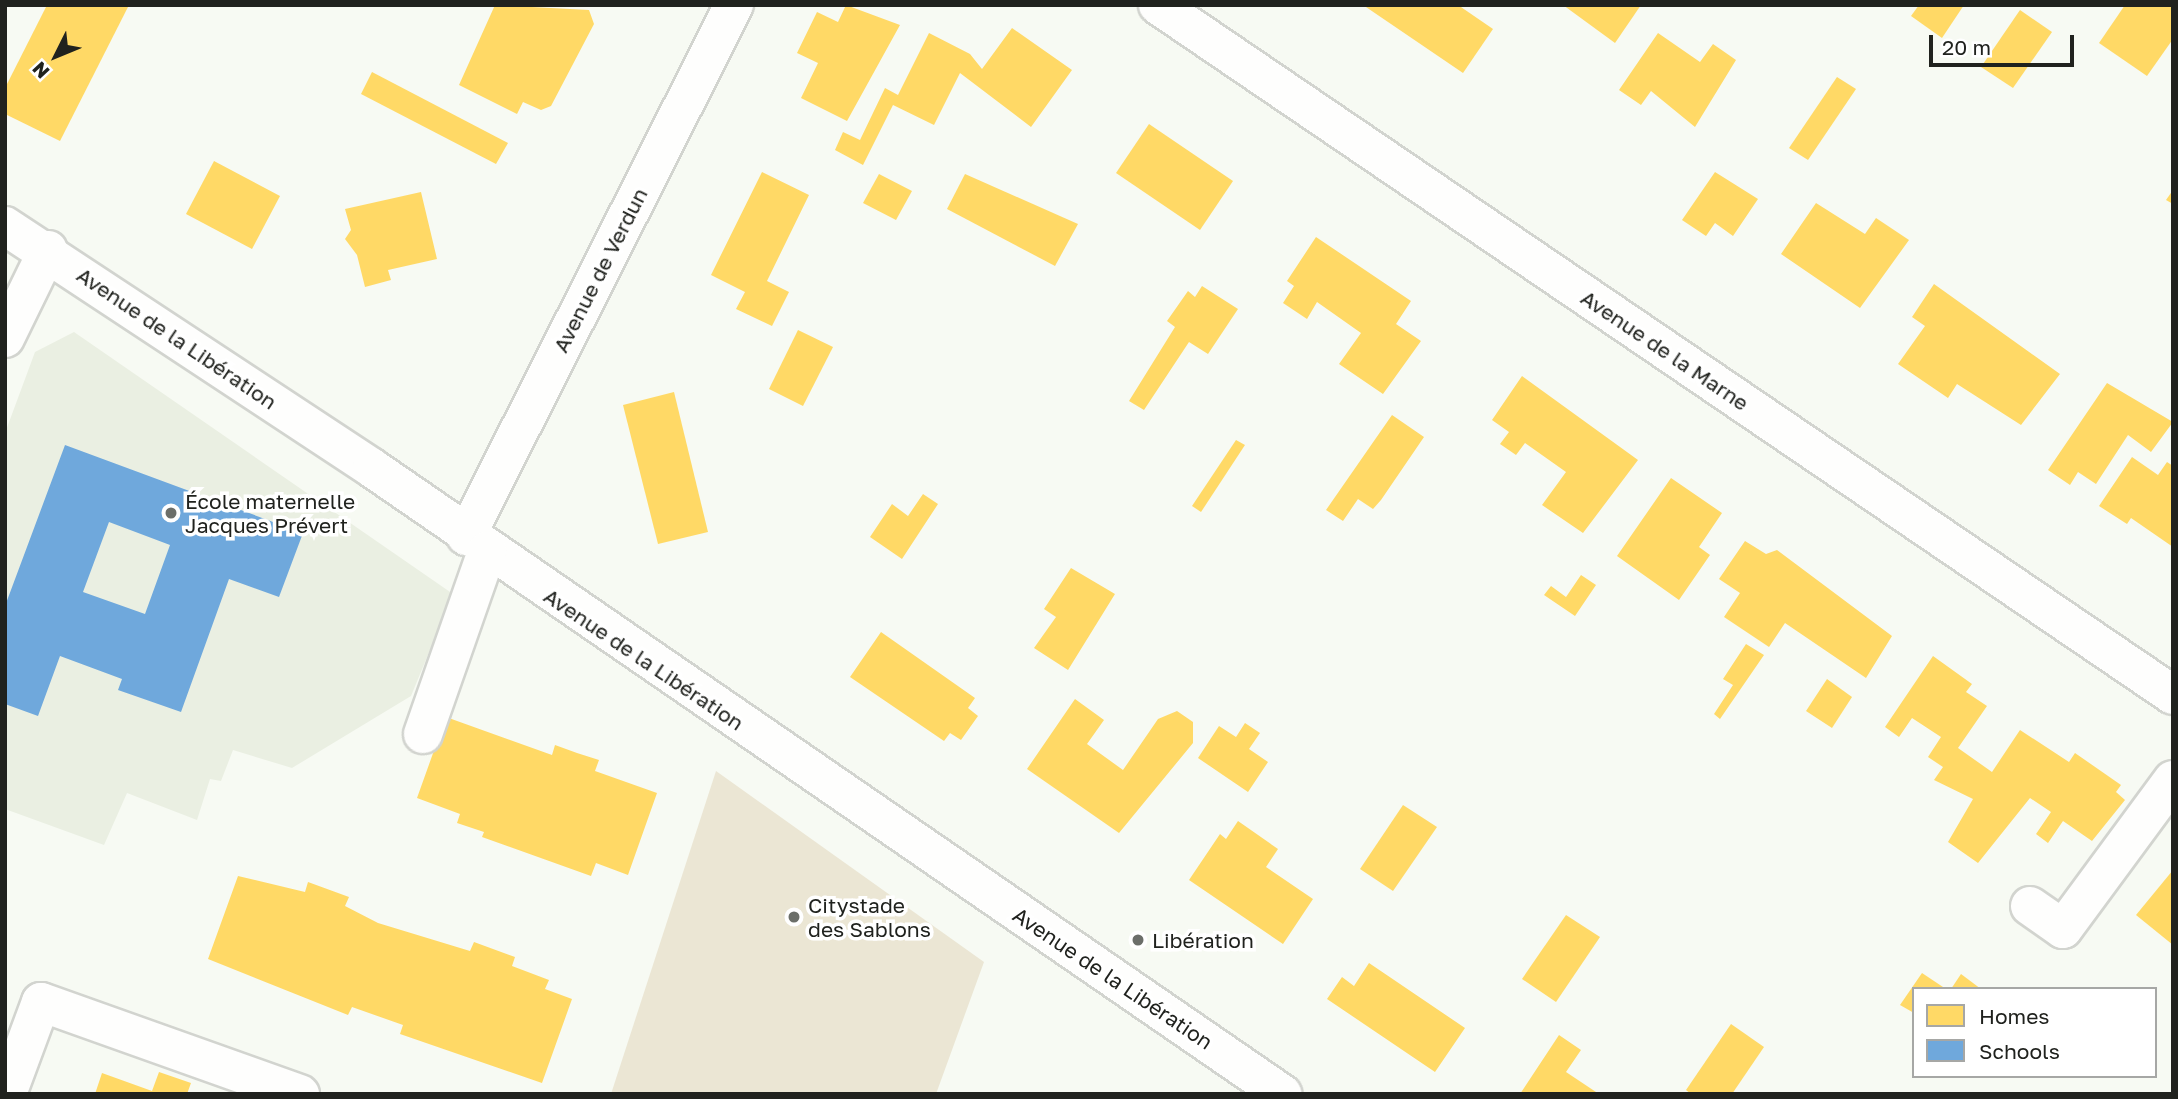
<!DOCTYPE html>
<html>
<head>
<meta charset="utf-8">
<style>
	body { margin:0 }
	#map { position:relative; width:2178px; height:1099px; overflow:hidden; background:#f7faf3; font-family:"Golos Text",sans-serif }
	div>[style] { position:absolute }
	.built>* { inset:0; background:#eaefe2 }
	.green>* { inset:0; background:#ebe6d4 }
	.homes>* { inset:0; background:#ffd966 }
	.schools>* { inset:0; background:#6fa8dc }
	.roads { filter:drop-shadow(2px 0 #d2d4cf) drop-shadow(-2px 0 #d2d4cf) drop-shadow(0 2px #d2d4cf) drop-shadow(0 -2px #d2d4cf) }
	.minor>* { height:38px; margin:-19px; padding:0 19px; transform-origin:19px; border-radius:19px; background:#fefefd }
	.dots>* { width:19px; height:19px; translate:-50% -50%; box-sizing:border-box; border:4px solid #fff; border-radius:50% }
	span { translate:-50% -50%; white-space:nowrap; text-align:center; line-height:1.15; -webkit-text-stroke:7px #fff; paint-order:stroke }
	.street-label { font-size:21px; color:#20221e }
	.poi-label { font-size:21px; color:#20221e }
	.left { translate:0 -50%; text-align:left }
	.frame { position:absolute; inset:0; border:7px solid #20221e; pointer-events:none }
	.legend { position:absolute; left:1912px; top:987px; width:245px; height:91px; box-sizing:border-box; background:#fff; border:2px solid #a6a7a5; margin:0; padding:9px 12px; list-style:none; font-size:21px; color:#20221e }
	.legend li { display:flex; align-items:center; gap:14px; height:35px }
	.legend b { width:35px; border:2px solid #a6a7a5 }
	.north { position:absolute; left:21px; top:21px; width:70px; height:70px; -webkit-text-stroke:5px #fff; paint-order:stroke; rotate:227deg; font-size:19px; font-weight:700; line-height:28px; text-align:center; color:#20221e }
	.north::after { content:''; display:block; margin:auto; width:24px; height:32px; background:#20221e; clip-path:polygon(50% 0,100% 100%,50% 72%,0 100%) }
	.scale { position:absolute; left:1929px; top:35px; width:145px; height:32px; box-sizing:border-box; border:4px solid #20221e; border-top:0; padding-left:9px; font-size:21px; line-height:24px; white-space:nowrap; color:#20221e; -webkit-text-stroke:5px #fff; paint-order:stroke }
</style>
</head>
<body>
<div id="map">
	<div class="built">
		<div style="clip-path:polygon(74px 332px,453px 594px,411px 696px,292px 768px,233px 750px,221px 781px,210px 779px,197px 820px,127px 793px,104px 845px,5px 809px,5px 433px,35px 352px)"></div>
	</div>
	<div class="green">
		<div style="clip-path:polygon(716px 771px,984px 962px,936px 1094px,611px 1094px)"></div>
	</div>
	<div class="homes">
		<div style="clip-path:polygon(47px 5px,129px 5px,60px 141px,5px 114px,5px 88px)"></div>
		<div style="clip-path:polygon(495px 5px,589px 10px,594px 24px,551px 106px,541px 110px,523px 102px,517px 114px,459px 85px)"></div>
		<div style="clip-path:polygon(846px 5px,900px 25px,847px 121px,801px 98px,818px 63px,797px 53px,817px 12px,838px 22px)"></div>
		<div style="clip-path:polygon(1363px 5px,1458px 5px,1493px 29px,1463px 73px)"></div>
		<div style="clip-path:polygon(1563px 5px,1641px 5px,1615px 43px)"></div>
		<div style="clip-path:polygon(1919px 5px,1964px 5px,1942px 38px,1911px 16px)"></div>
		<div style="clip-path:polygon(2125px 5px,2173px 5px,2173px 39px,2147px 76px,2099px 43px)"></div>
		<div style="clip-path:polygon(2020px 10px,2052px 32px,2013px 88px,1981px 67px)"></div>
		<div style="clip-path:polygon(1012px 28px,1072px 70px,1031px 127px,960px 73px,934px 125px,893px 105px,863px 165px,835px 150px,843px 132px,860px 140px,885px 88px,898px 95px,929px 33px,970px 54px,982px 69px)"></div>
		<div style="clip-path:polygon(1658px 33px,1700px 62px,1713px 44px,1736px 60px,1695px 127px,1651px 91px,1641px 105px,1619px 90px)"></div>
		<div style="clip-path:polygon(372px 72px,508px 143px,496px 164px,361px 94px)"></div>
		<div style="clip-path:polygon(1837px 77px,1856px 89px,1808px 160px,1789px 148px)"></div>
		<div style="clip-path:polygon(1149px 124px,1233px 181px,1200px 230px,1116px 173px)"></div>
		<div style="clip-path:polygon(214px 161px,280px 196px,252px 249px,186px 214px)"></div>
		<div style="clip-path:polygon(762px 172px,809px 195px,767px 281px,789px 292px,772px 326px,736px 309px,745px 292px,711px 275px)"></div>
		<div style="clip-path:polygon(1715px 172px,1758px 199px,1733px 236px,1715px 223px,1706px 236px,1682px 220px)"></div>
		<div style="clip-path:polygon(879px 174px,912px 191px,896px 220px,863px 203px)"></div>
		<div style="clip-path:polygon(965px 174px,1078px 224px,1055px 266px,947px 209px)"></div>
		<div style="clip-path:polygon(2173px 190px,2173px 204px,2166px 200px)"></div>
		<div style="clip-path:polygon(421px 192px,437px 259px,388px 270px,391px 280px,365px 287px,357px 255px,345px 239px,351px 230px,345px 209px)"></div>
		<div style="clip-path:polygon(1816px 203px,1865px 234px,1876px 218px,1909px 240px,1860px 308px,1781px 254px)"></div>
		<div style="clip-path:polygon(1316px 237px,1411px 301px,1396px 324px,1421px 341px,1383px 394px,1339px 364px,1361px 333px,1317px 302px,1307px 319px,1283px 303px,1294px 286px,1287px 281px)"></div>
		<div style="clip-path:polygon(1934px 284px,2060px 374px,2021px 425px,1957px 384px,1948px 398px,1898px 364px,1925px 326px,1912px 317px)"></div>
		<div style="clip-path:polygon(1202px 286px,1238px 309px,1208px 354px,1189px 342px,1144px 410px,1129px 401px,1175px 327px,1167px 321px,1188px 291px,1195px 297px)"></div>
		<div style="clip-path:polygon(798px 330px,833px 347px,803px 406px,769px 389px)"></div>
		<div style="clip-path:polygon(1522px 376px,1638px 460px,1583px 533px,1542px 505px,1566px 472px,1525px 443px,1516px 455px,1500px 444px,1509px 432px,1492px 420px)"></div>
		<div style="clip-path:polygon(2107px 383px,2173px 422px,2151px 452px,2128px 435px,2096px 484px,2078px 472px,2070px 485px,2048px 470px)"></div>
		<div style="clip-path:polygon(674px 392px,708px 532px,658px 544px,623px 405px)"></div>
		<div style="clip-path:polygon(1392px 415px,1424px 437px,1381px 500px,1373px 509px,1358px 499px,1343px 521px,1326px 510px)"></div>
		<div style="clip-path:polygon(1236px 440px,1245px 445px,1201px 512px,1192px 506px)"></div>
		<div style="clip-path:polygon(2132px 457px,2158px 475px,2167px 462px,2173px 466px,2173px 547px,2131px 518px,2127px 524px,2099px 506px)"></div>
		<div style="clip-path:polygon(1671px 478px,1722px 513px,1699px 547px,1710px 555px,1679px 600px,1617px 556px)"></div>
		<div style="clip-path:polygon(923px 494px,938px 504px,902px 559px,870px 537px,892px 504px,908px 516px)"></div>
		<div style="clip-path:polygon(1745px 541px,1766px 554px,1777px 550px,1892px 636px,1866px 678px,1785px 623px,1769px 647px,1724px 617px,1740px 593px,1719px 579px)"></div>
		<div style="clip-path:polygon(1071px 568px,1115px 594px,1068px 670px,1034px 648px,1056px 617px,1044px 609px)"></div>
		<div style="clip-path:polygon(1581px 575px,1596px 585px,1575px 616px,1544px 595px,1551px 586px,1566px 597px)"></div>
		<div style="clip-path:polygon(881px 632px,975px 698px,968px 708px,978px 716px,961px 740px,950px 733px,944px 741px,850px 677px)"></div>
		<div style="clip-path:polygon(1746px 644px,1764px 655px,1720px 719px,1714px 714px,1733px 685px,1723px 679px)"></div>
		<div style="clip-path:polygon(1933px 656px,1972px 684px,1966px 692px,1987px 706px,1958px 748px,1992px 772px,2020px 730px,2069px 762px,2075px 753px,2121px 785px,2116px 792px,2125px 800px,2092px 841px,2063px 821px,2048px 843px,2036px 834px,2051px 812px,2030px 798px,1978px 863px,1948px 842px,1973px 799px,1934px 780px,1943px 767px,1928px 757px,1941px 737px,1912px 718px,1899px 737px,1885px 727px)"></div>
		<div style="clip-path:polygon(1827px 679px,1852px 697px,1832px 728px,1806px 711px)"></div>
		<div style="clip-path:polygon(1075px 699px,1104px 720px,1087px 744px,1123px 770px,1158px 719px,1177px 711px,1193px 722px,1193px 743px,1119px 833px,1027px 769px)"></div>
		<div style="clip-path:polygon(446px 717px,552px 755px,555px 745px,577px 753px,599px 760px,595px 771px,657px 793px,628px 875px,596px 863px,591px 876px,482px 837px,484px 832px,457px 823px,460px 814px,417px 798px)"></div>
		<div style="clip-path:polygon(1245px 723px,1260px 733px,1249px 749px,1268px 762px,1248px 792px,1198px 758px,1219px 726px,1236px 737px)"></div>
		<div style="clip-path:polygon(1403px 805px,1437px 827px,1393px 891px,1360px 869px)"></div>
		<div style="clip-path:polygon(1238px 821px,1278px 849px,1266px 867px,1313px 899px,1283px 944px,1189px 880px,1220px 834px,1226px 839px)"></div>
		<div style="clip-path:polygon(2173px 870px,2173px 945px,2136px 915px)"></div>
		<div style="clip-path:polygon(238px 876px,305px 892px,308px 882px,349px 897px,345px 906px,378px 923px,470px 951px,474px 942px,515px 957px,512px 966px,549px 980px,545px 989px,572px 999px,542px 1083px,400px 1034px,403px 1025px,352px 1007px,348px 1015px,208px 959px)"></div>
		<div style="clip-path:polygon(1566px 915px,1600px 937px,1556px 1002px,1522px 979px)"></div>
		<div style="clip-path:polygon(1369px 963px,1465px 1028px,1435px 1072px,1327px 999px,1342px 977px,1354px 986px)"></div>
		<div style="clip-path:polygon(1922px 973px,1946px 989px,1914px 989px,1914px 1013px,1900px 1005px)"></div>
		<div style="clip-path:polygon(1961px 974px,1981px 989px,1951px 989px)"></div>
		<div style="clip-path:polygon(1731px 1024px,1764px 1047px,1732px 1094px,1691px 1094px,1686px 1090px)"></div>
		<div style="clip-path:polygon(1559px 1035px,1581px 1050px,1566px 1072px,1599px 1094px,1520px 1094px)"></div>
		<div style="clip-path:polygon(159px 1072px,191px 1083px,187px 1094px,95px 1094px,102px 1073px,152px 1091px)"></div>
	</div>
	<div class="schools">
		<div style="clip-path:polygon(evenodd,65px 445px,303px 533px,279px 597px,229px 579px,181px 712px,118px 690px,122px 679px,60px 656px,38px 716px,5px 704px,5px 606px,65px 445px,109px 522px,170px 545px,145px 614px,83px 592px,109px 522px)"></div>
	</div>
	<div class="roads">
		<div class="minor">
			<div style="left:1158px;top:5px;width:1227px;rotate:34.21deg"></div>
			<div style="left:5px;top:226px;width:440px;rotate:33.4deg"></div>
			<div style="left:372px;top:468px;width:1105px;rotate:34.52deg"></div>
			<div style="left:5px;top:338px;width:98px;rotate:-64deg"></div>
			<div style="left:466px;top:536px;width:595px;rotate:-63.22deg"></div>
			<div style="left:423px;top:734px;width:194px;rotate:-70.7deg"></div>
			<div style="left:2030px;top:906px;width:40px;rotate:34.9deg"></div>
			<div style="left:2063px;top:929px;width:185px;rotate:-53.6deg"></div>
			<div style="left:7px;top:1094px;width:98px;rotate:-69.7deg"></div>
			<div style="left:41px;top:1002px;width:275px;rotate:19.6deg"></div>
		</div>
	</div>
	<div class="dots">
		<div style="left:171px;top:513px;background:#6b6e69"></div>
		<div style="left:794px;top:917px;background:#6b6e69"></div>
		<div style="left:1138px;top:940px;background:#6b6e69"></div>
	</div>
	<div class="street-label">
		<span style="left:600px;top:270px;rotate:-63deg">Avenue de Verdun</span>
		<span style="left:177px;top:338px;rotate:34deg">Avenue de la Libération</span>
		<span style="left:1665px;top:350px;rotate:34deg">Avenue de la Marne</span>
		<span style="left:644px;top:659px;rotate:34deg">Avenue de la Libération</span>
		<span style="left:1113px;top:978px;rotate:34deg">Avenue de la Libération</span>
	</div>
	<div class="poi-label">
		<span class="left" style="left:185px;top:513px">École maternelle<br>Jacques Prévert</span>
		<span class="left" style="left:808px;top:917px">Citystade<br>des Sablons</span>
		<span class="left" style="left:1152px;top:940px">Libération</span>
	</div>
	<div class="frame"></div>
	<ul class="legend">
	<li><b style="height:19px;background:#ffd966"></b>Homes</li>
	<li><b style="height:19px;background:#6fa8dc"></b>Schools</li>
	</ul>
	<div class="north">N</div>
	<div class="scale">20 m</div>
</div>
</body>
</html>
